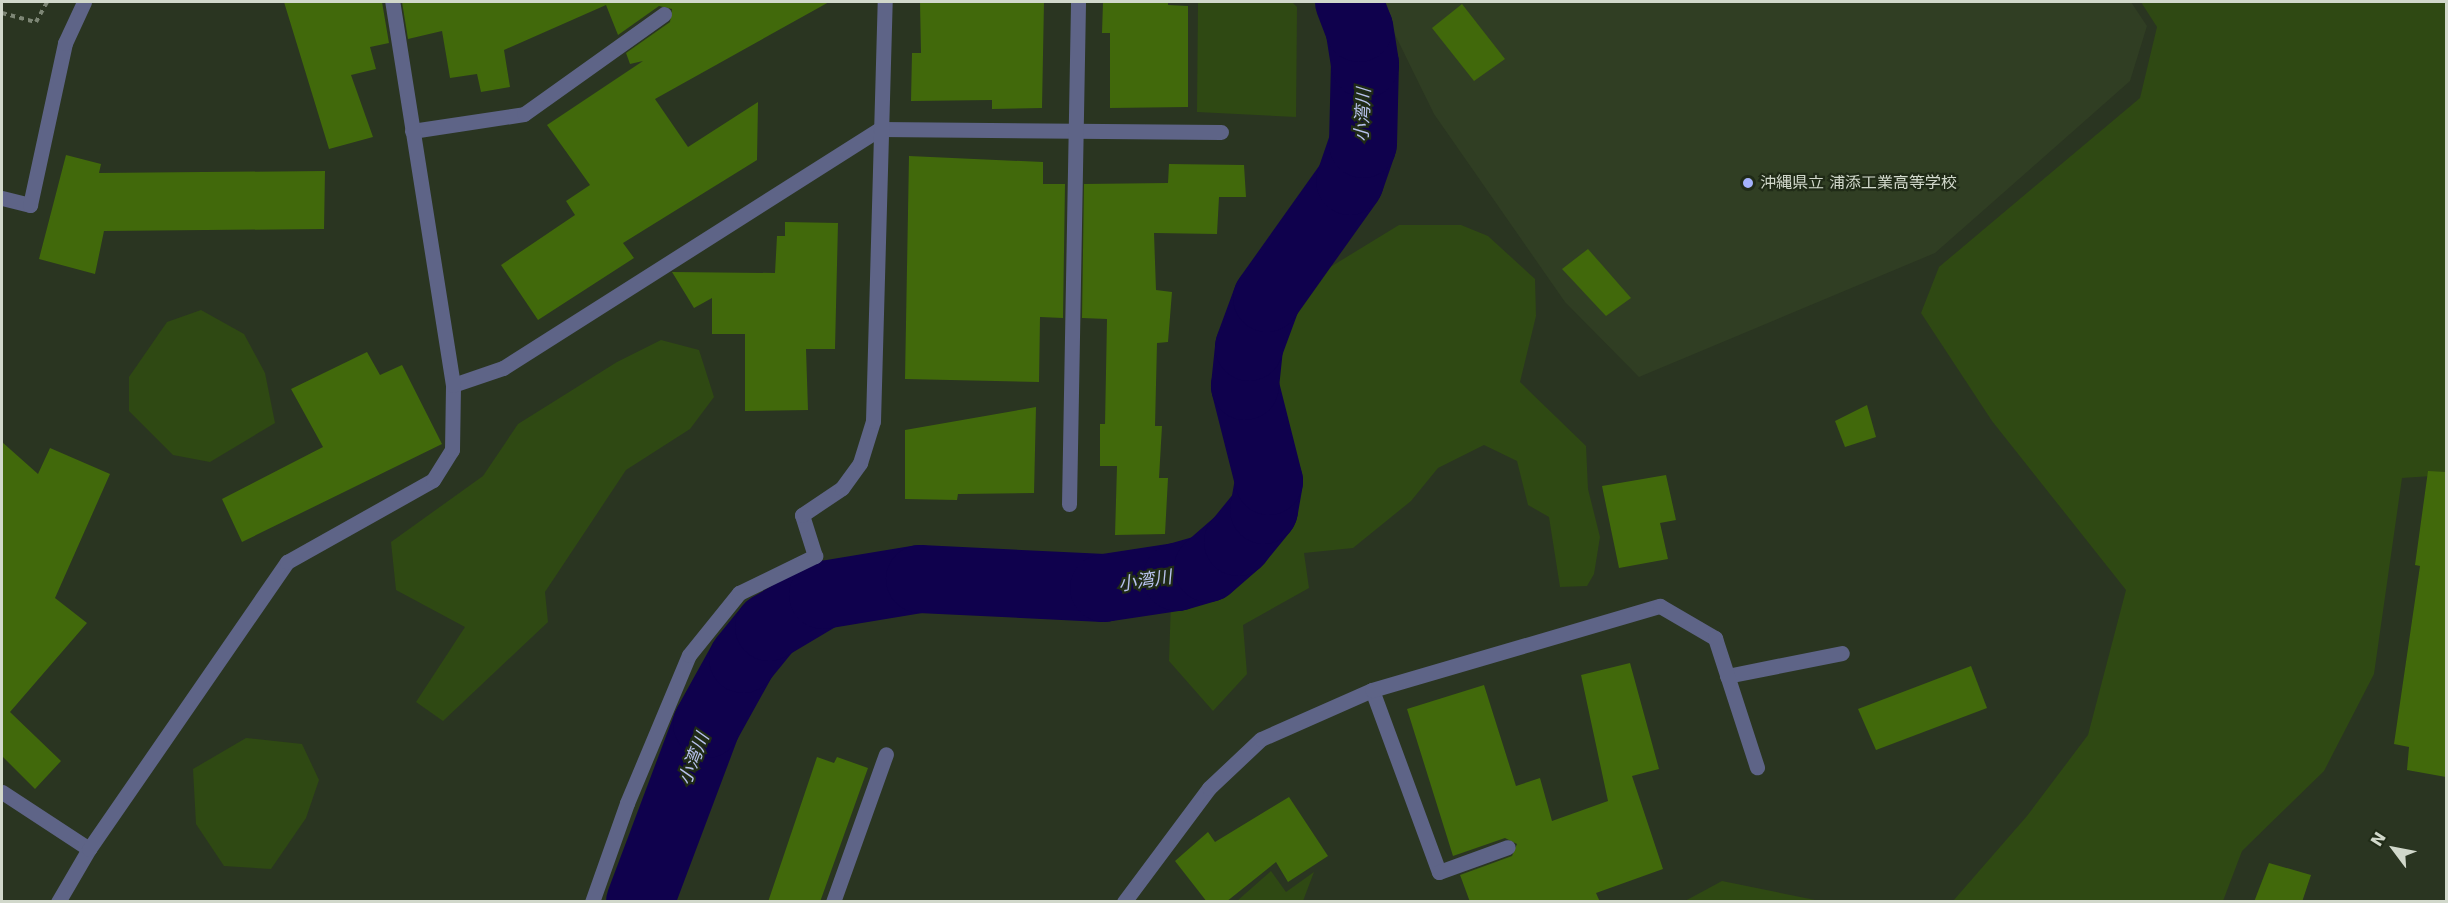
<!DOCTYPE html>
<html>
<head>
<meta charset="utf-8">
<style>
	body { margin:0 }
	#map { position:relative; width:2448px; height:903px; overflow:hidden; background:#2a3521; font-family:"DejaVu Sans","Noto Sans JP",sans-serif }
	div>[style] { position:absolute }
	.built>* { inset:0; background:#303e23 }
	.green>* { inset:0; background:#2f4913 }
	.river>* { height:68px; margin:-34px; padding:0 34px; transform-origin:34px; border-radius:34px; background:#0f014d }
	.building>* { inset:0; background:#41690b }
	.path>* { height:4px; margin-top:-2px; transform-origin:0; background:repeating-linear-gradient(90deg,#7d8675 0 4.5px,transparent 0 9px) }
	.minor>* { height:15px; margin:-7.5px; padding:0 7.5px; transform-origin:7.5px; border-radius:7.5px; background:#5e6487 }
	.dots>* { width:16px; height:16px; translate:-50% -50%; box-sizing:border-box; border:3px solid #202b17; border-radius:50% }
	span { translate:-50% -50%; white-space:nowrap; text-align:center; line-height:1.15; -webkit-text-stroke:4.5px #202b17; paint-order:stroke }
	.poi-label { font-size:16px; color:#d1d8cb }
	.left { translate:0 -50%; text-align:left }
	.water-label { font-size:18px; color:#b8c2ed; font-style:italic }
	.frame { position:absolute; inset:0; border:3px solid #d1d8cb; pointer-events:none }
	.north { position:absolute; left:2364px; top:819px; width:60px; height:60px; -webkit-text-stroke:4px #202b17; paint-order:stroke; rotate:302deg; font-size:16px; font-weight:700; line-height:24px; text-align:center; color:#d1d8cb }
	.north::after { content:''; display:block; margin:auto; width:21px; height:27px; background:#d1d8cb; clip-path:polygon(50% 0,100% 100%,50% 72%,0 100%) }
</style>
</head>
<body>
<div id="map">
	<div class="built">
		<div style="clip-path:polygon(1379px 2px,2131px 2px,2147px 26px,2130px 81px,1935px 253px,1639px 377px,1565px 302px,1434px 114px)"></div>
	</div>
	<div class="green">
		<div style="clip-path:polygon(1198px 2px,1292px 2px,1297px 7px,1296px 117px,1197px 112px)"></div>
		<div style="clip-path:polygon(2141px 2px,2446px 2px,2446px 475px,2402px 478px,2374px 674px,2324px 771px,2242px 851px,2223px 901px,1953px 901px,2027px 816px,2088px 735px,2126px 590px,1992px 421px,1921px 313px,1939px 267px,2140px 98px,2157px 27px)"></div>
		<div style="clip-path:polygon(1399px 225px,1461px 225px,1488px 236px,1535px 279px,1536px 316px,1520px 382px,1586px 446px,1588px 489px,1600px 537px,1594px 574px,1587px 586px,1560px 587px,1549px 517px,1528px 505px,1517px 461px,1484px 445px,1438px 468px,1411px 501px,1353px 548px,1304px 553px,1309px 588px,1243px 625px,1247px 674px,1213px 711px,1169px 661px,1171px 601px,1229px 584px,1264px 546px,1291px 500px,1269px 391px,1275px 330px,1327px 269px)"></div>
		<div style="clip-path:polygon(201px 310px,244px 334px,265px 373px,275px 423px,210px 462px,173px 455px,129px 411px,129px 377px,167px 322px)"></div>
		<div style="clip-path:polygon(661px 340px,699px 350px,714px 397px,690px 429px,626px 470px,545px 592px,548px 622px,443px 721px,416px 702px,465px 627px,396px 590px,391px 542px,483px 476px,518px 424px,617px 362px)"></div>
		<div style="clip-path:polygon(246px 738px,302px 744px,319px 780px,306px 818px,271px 869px,224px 866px,196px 824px,193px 769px)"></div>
		<div style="clip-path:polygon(1271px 871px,1286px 892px,1314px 872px,1303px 901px,1237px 901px)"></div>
		<div style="clip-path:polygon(1722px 881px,1820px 901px,1685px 901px)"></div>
	</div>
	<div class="river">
		<div style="left:640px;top:902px;width:190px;rotate:-69.4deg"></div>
		<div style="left:707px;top:724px;width:74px;rotate:-61deg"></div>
		<div style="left:743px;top:659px;width:41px;rotate:-50.9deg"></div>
		<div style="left:769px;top:627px;width:63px;rotate:-30.7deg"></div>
		<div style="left:823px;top:595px;width:98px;rotate:-9.4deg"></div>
		<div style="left:920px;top:579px;width:184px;rotate:2.8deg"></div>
		<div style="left:1104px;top:588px;width:74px;rotate:-8.6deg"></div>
		<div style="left:1177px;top:577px;width:32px;rotate:-16deg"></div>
		<div style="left:1208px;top:568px;width:40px;rotate:-41deg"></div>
		<div style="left:1238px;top:542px;width:41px;rotate:-50.9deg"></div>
		<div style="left:1264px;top:510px;width:29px;rotate:-80deg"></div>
		<div style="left:1269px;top:481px;width:98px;rotate:-104.2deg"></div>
		<div style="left:1245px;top:386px;width:39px;rotate:-84deg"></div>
		<div style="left:1249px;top:347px;width:52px;rotate:-69.8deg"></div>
		<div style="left:1267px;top:298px;width:143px;rotate:-54.6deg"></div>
		<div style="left:1350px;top:181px;width:39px;rotate:-71deg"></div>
		<div style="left:1363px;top:144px;width:80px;rotate:-88.6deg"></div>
		<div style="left:1365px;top:64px;width:36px;rotate:-99deg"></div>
		<div style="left:1359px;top:28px;width:28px;rotate:-111deg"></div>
	</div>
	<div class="building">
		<div style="clip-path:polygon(284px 2px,382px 2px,389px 43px,370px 47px,376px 69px,351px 75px,373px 137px,329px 149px)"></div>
		<div style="clip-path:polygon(402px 2px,829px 2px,655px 99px,688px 147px,758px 102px,757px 160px,623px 243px,634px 258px,538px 320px,501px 265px,575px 215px,566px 201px,590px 185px,547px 125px,643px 61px,630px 64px,626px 53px,670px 22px,672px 9px,659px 6px,618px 35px,606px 5px,504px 50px,510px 87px,481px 92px,477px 74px,450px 78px,442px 31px,408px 39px)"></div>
		<div style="clip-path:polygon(920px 2px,1044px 2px,1042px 108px,992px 109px,992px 100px,911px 101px,912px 53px,921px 53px)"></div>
		<div style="clip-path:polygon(1103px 2px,1168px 2px,1168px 5px,1188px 6px,1188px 107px,1110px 108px,1110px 33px,1102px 33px)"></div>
		<div style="clip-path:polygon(1462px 4px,1505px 59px,1474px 81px,1432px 28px)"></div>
		<div style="clip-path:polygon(66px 155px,101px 164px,99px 173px,325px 171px,324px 229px,104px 231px,95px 274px,39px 259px)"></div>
		<div style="clip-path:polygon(909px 156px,1043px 162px,1043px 184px,1065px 184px,1063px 318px,1040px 317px,1039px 382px,905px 379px)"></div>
		<div style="clip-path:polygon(1169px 164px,1244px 165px,1246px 197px,1219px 197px,1217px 234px,1154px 233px,1156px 290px,1172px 292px,1168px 342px,1157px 343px,1155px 426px,1162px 426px,1159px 478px,1168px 478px,1165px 534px,1115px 535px,1117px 466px,1100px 466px,1100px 424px,1105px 424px,1107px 319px,1082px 318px,1084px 184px,1168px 183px)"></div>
		<div style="clip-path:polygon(785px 222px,838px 223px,835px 349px,806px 349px,808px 410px,745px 411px,745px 334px,712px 334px,712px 298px,694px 308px,672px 272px,775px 273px,777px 236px,785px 236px)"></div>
		<div style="clip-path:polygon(1588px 249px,1631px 298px,1606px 316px,1562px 269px)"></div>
		<div style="clip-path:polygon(367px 352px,380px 375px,402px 365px,442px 444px,242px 542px,222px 499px,323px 447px,291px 389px)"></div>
		<div style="clip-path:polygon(1867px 405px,1876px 437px,1845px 447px,1835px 421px)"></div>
		<div style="clip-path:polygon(1036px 407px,1034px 493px,958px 494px,957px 500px,905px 499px,905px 430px)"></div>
		<div style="clip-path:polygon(2px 442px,38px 474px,50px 448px,110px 474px,55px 598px,87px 623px,10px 712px,61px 761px,35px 789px,2px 756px)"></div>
		<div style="clip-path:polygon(2428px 471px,2446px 472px,2446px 777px,2407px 770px,2409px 747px,2394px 744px,2420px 566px,2415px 565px)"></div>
		<div style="clip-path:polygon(1666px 475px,1676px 520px,1660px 523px,1668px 559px,1619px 568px,1602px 486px)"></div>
		<div style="clip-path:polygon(1630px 663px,1659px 769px,1632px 776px,1663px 869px,1596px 893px,1600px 902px,1470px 902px,1460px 875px,1512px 856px,1517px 844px,1505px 838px,1453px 856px,1407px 709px,1484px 685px,1516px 786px,1540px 778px,1552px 821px,1608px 801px,1581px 675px)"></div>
		<div style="clip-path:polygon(1971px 666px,1987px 708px,1876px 750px,1858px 709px)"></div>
		<div style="clip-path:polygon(817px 757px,834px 763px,837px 757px,868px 768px,820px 902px,768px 902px)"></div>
		<div style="clip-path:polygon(1289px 797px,1328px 856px,1288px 882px,1276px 862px,1226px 902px,1207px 902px,1175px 861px,1208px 832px,1215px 842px)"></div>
		<div style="clip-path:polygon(2269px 863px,2311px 875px,2302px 902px,2254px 902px)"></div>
	</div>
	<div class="path">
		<div style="left:2px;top:13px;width:35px;rotate:15deg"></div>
		<div style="left:36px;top:22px;width:23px;rotate:-61deg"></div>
	</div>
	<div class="minor">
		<div style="left:412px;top:131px;width:113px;rotate:-8.6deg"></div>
		<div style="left:524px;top:114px;width:172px;rotate:-35.5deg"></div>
		<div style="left:2px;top:198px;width:29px;rotate:14deg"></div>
		<div style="left:30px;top:205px;width:166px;rotate:-77.8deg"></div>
		<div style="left:65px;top:43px;width:45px;rotate:-65.1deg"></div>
		<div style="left:453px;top:385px;width:53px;rotate:-18.8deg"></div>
		<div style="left:503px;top:368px;width:446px;rotate:-32.4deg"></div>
		<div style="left:880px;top:129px;width:341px;rotate:0.5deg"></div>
		<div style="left:1069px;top:504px;width:502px;rotate:-88.97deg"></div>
		<div style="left:1727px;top:676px;width:117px;rotate:-11.3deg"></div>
		<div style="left:1372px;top:690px;width:194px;rotate:69.8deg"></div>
		<div style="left:1439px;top:872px;width:73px;rotate:-19.9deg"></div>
		<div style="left:2px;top:792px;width:104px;rotate:33.2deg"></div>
		<div style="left:58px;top:902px;width:61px;rotate:-59.7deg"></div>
		<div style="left:89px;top:849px;width:349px;rotate:-55.4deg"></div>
		<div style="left:287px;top:562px;width:167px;rotate:-29.3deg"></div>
		<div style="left:433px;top:480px;width:36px;rotate:-58deg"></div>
		<div style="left:452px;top:450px;width:65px;rotate:-89.1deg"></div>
		<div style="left:453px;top:385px;width:388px;rotate:-99deg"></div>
		<div style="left:592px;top:902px;width:105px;rotate:-70.5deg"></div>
		<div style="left:627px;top:803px;width:160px;rotate:-67.3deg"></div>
		<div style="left:689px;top:655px;width:80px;rotate:-51.1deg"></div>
		<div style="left:739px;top:593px;width:85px;rotate:-26deg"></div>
		<div style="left:815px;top:556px;width:43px;rotate:-107.6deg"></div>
		<div style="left:802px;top:515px;width:48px;rotate:-34deg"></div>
		<div style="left:842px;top:488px;width:31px;rotate:-54deg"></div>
		<div style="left:860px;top:463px;width:44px;rotate:-72.8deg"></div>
		<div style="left:873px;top:421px;width:419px;rotate:-88.4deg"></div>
		<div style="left:833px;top:902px;width:157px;rotate:-70.3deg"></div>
		<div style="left:1124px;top:902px;width:142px;rotate:-53.3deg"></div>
		<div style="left:1209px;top:788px;width:71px;rotate:-43.3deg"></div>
		<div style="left:1261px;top:739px;width:121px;rotate:-23.8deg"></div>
		<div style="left:1372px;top:690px;width:300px;rotate:-16.3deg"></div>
		<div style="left:1660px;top:606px;width:64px;rotate:30.2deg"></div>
		<div style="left:1715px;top:638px;width:136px;rotate:72deg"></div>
	</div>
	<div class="dots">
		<div style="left:1748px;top:183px;background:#a4b2fc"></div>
	</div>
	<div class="poi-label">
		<span class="left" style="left:1760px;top:183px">沖縄県立 浦添工業高等学校</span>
	</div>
	<div class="water-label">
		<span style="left:1363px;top:115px;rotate:-87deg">小湾川</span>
		<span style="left:1145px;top:581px;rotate:-9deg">小湾川</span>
		<span style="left:694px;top:759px;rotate:-69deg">小湾川</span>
	</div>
	<div class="frame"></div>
	<div class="north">N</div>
</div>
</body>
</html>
